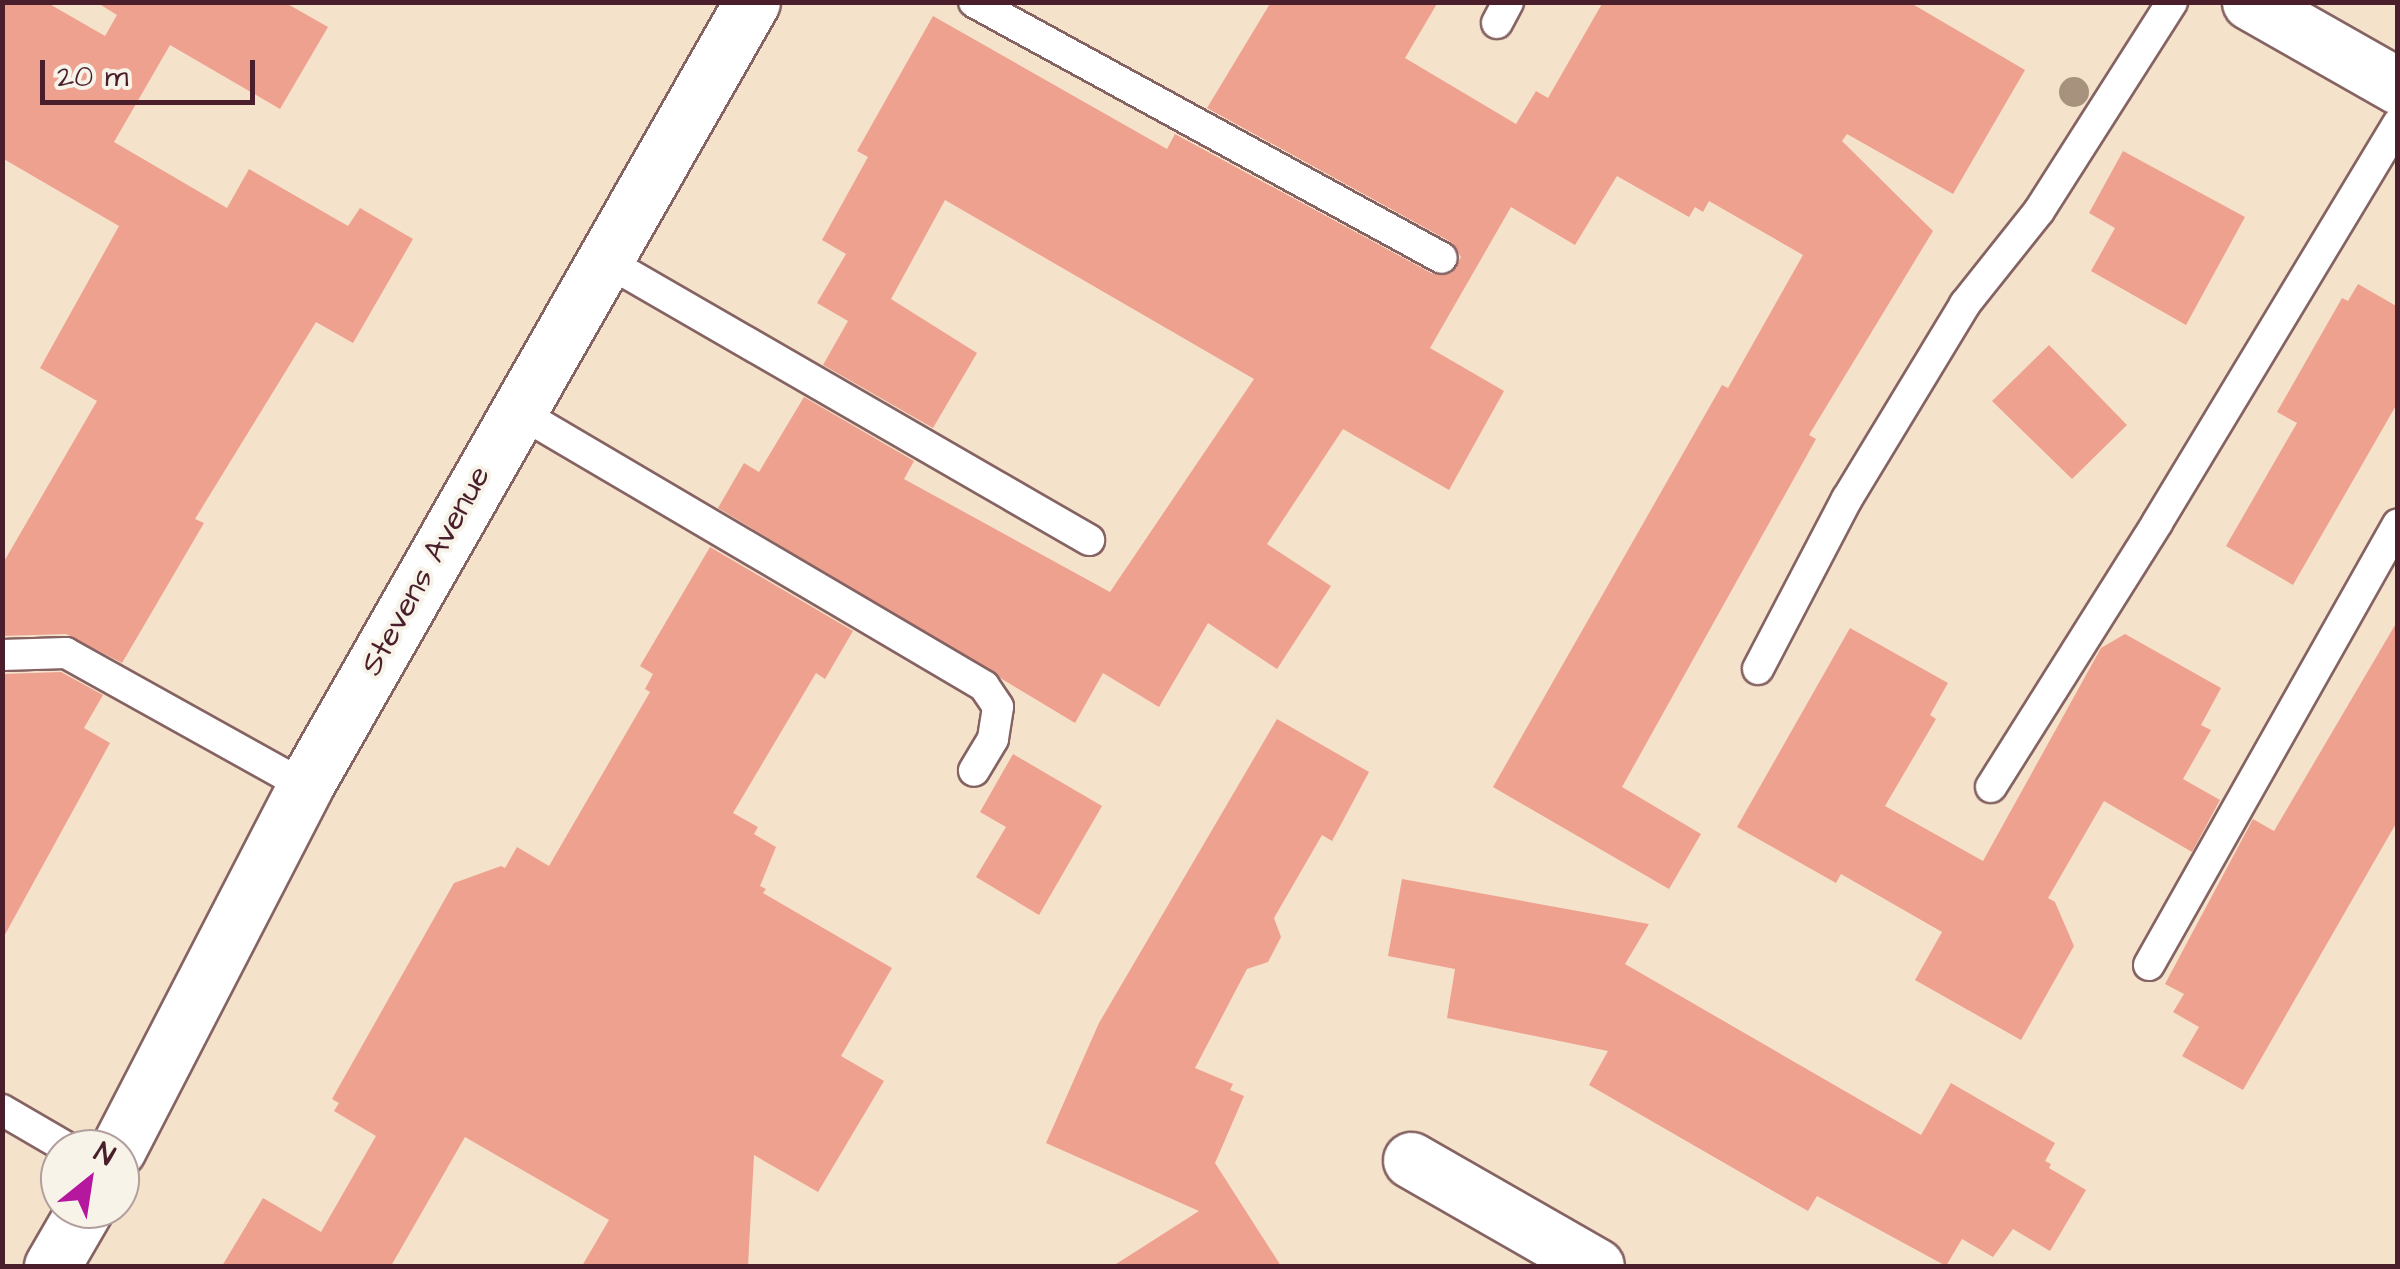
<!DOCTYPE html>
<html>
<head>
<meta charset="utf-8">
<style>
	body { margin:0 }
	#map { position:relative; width:2400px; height:1269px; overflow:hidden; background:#f5e2cb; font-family:"Architects Daughter",sans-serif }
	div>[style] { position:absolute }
	.building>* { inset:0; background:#efa18f }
	.roads { filter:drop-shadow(2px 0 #866363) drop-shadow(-2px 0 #866363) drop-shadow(0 2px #866363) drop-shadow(0 -2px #866363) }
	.service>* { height:30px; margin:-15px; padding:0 15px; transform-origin:15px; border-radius:15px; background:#fff }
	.minor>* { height:55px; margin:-27.5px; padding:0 27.5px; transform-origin:27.5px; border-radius:27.5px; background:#fff }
	.trees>* { width:30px; height:30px; margin:-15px; border-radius:50%; background:#a7927d }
	span { translate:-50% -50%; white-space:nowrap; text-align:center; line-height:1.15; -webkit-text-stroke:8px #f7f3e8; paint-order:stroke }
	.street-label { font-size:32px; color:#4a1f2b }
	.frame { position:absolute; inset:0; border:5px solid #4a1f2b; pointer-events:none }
	.north { position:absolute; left:40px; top:1129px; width:100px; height:100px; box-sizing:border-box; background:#f7f3e8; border:2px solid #b29e9c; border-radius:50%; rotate:30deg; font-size:28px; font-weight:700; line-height:40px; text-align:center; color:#4a1f2b }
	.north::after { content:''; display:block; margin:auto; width:35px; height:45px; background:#b5179e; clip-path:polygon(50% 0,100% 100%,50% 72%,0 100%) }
	.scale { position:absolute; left:40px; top:60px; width:215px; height:45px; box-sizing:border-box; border:5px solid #4a1f2b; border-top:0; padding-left:12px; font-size:30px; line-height:35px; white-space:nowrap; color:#4a1f2b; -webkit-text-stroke:8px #f7f3e8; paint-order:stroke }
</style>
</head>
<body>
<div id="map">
	<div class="building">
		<div style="clip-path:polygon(2px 2px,46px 2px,105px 36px,117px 15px,96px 2px,284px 2px,328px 27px,280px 109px,170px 45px,114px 142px,227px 208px,249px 169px,348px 226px,360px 208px,413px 239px,353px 343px,316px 322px,195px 519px,204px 523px,122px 663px,66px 634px,2px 636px,2px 565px,97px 401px,40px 368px,119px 226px,2px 158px)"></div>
		<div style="clip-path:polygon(1271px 2px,1438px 2px,1405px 58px,1516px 124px,1536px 91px,1548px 98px,1603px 2px,1909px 2px,2025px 70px,1953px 194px,1847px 134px,1842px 141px,1933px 231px,1809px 435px,1816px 439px,1622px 787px,1701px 834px,1669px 889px,1493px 787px,1722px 385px,1728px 388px,1803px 255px,1709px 201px,1703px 212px,1695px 207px,1689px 217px,1617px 176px,1575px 245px,1511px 207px,1430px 348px,1504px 391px,1449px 490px,1343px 429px,1267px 544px,1331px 586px,1277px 669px,1208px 623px,1159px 707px,1103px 673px,1075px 723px,718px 508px,744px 463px,759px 472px,804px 397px,914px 461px,904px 479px,1110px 592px,1254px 379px,945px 200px,891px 299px,977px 353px,933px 428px,823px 365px,848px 321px,817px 303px,846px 254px,822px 240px,868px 157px,857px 151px,933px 16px,1167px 149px,1175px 134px,1433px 274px,1452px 273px,1461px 257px,1451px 242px,1207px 108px)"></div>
		<div style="clip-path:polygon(2123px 151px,2245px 217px,2186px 325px,2091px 271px,2115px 228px,2089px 213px)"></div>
		<div style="clip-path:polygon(2358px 284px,2398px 307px,2398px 402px,2293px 585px,2226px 546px,2297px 423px,2277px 412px,2342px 298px,2348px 301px)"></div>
		<div style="clip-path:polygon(2049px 345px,2127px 425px,2072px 479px,1992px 401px)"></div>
		<div style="clip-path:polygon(710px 547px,853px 631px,825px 679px,816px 673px,733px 813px,758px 827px,754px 834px,776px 847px,760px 886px,766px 889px,763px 893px,892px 968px,841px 1056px,884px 1081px,818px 1192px,754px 1155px,748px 1266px,582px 1266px,609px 1220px,465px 1137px,391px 1266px,222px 1266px,263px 1198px,321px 1232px,376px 1136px,334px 1111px,339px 1103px,332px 1099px,454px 883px,501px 866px,505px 868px,517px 847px,549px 866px,650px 692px,645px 689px,653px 674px,640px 666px)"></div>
		<div style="clip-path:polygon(2398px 620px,2398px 820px,2243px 1090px,2182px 1056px,2199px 1027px,2173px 1012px,2184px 994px,2165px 984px,2253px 819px,2274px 831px)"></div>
		<div style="clip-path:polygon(1850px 628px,1948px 683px,1930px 715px,1936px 719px,1885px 806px,1983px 861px,2101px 648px,2125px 634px,2221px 688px,2201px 725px,2211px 730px,2183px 779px,2220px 800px,2192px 852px,2104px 801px,2048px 898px,2055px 902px,2074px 946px,2021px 1040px,1915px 980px,1942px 932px,1841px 874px,1836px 883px,1737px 827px)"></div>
		<div style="clip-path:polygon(61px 672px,103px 695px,84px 728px,110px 743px,2px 940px,2px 674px)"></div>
		<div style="clip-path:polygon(1277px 719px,1369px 772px,1332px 841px,1322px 835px,1274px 918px,1281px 937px,1268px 962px,1247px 969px,1195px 1068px,1233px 1084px,1230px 1090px,1244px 1096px,1215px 1163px,1281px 1266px,1113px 1266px,1199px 1211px,1046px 1143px,1099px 1023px)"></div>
		<div style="clip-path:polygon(1013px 754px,1102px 806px,1039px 915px,976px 877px,1006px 827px,980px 812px)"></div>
		<div style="clip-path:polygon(1402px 879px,1649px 924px,1625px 964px,1921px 1135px,1951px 1083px,2055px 1143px,2045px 1161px,2051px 1164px,2049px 1168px,2086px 1190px,2050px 1251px,2013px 1229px,1993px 1257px,1962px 1239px,1946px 1266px,1817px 1196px,1808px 1211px,1589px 1085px,1608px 1051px,1447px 1018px,1455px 969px,1388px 956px)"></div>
	</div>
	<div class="roads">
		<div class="service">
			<div style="left:974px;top:2px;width:533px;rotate:28.68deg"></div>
			<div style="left:1497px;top:23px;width:24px;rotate:-62deg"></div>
			<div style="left:606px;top:261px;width:558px;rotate:30.01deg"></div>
			<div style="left:517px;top:411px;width:542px;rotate:30.49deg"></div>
			<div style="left:984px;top:686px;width:25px;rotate:56deg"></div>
			<div style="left:998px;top:707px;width:32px;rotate:99deg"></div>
			<div style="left:993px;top:739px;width:37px;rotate:121deg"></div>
			<div style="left:2px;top:655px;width:64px;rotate:-1.8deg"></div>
			<div style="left:66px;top:653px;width:274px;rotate:29.1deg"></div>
			<div style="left:1758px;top:669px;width:192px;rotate:-62.4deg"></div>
			<div style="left:1847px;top:499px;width:228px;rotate:-58.8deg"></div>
			<div style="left:1965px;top:304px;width:119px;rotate:-51.5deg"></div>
			<div style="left:2039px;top:211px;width:248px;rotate:-57.5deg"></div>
			<div style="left:1991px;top:787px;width:312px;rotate:-57.8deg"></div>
			<div style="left:2157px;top:523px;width:467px;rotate:-58.9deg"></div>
			<div style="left:2149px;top:965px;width:506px;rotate:-60.55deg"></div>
			<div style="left:2px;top:1110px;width:78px;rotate:30.2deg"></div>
		</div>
		<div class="minor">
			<div style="left:2250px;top:2px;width:170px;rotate:29.6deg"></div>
			<div style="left:118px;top:1149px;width:408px;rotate:-62.7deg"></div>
			<div style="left:305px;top:786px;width:902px;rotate:-60.31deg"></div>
			<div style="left:1411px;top:1160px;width:213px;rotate:29.8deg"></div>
			<div style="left:52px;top:1266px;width:66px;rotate:-59.9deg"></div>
		</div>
	</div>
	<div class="trees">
		<div style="left:2074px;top:92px"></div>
	</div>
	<div class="street-label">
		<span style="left:426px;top:571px;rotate:-61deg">Stevens Avenue</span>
	</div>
	<div class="frame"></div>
	<div class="north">N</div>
	<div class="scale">20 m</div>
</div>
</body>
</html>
